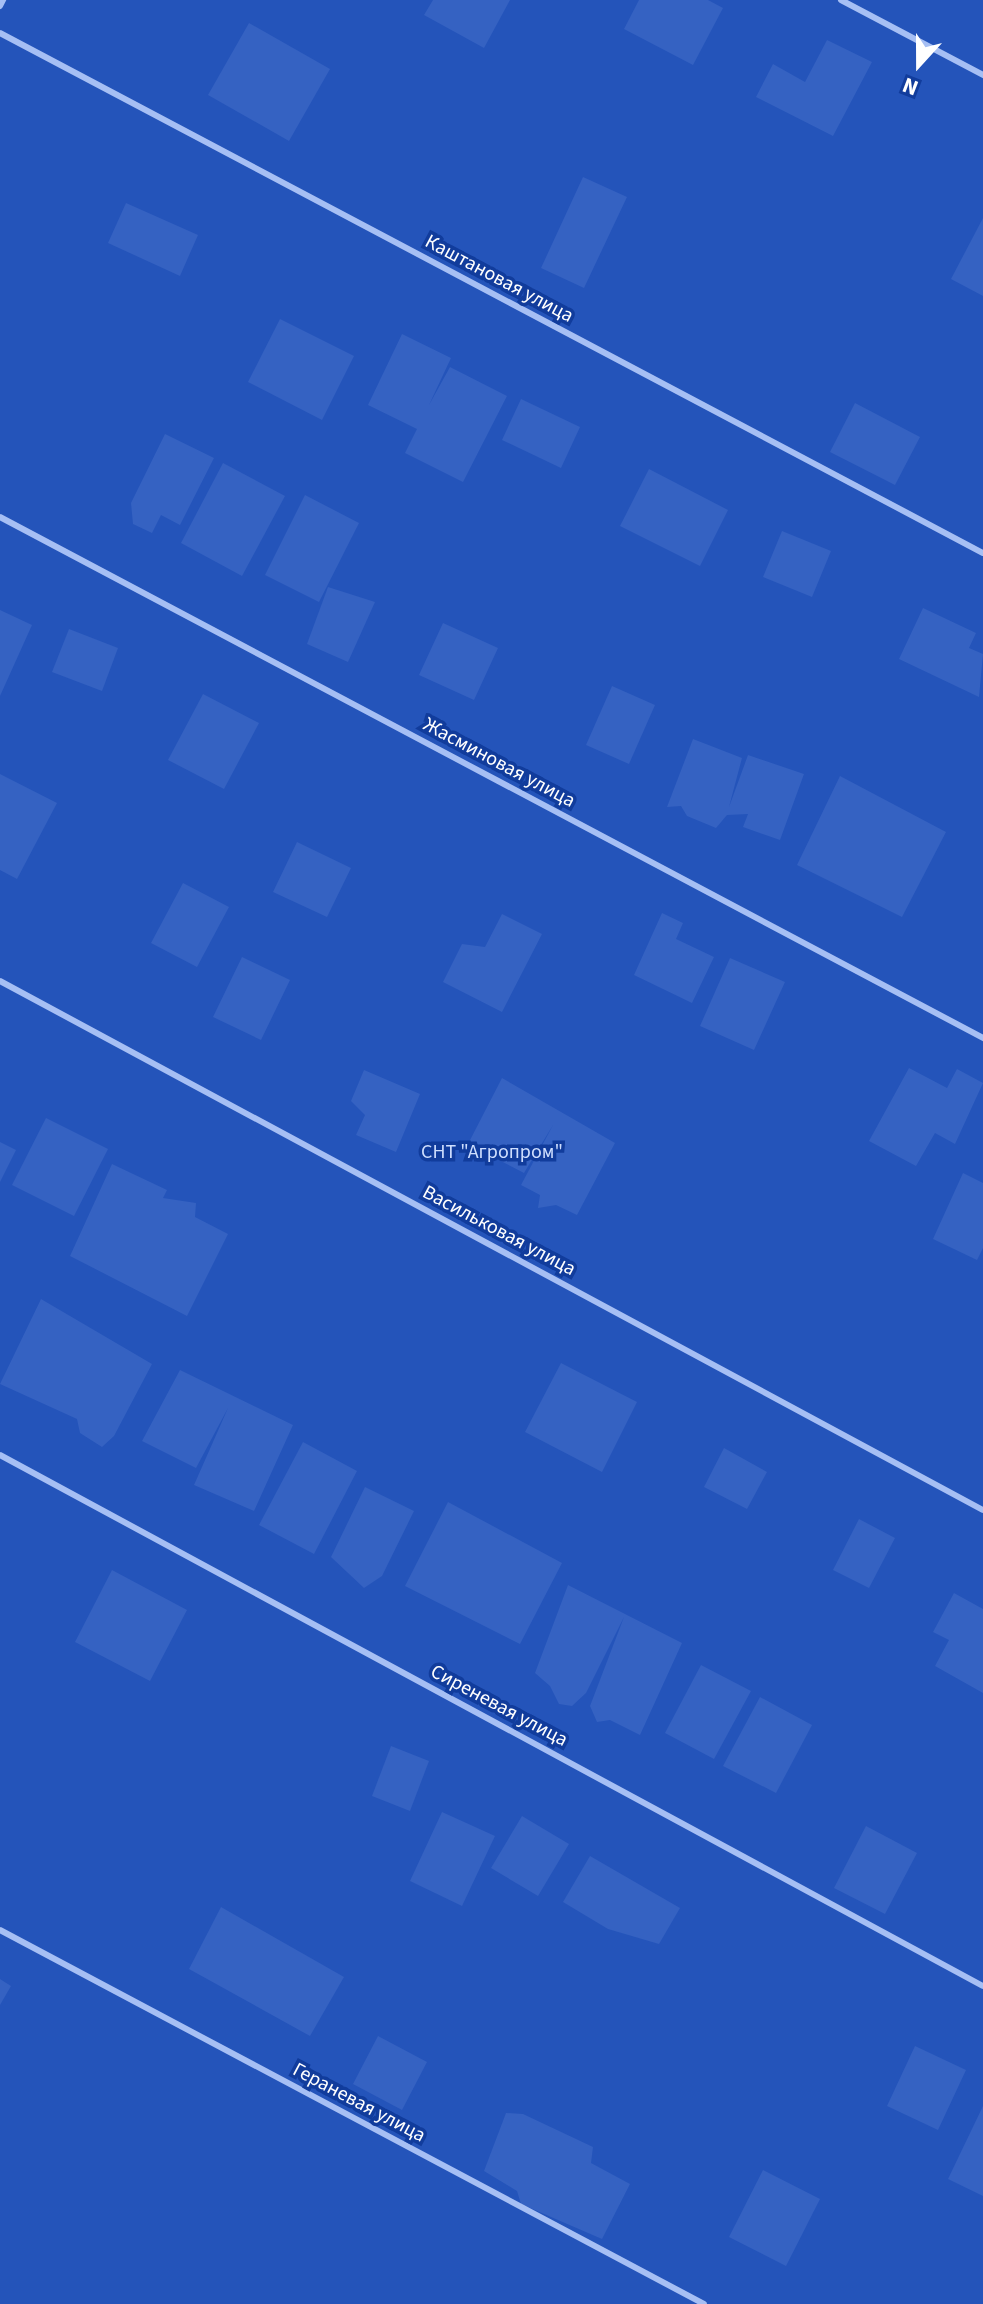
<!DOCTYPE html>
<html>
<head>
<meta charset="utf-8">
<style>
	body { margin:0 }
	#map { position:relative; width:983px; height:2304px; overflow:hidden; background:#113c9c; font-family:"Source Sans 3",sans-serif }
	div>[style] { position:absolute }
	.green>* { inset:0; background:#2454ba }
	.building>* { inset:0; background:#3562c2 }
	.service>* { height:6px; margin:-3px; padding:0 3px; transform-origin:3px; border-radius:3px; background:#a6bff4 }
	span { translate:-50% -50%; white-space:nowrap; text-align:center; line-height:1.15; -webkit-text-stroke:7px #113c9c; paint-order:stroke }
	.street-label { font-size:20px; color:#fff }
	.park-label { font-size:20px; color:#cedefe }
	.north { position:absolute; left:879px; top:24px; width:80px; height:80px; -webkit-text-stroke:6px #113c9c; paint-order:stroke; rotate:201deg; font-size:22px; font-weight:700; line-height:32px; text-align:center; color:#fff }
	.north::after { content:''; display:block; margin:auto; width:28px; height:36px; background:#fff; clip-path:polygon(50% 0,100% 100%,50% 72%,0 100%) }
</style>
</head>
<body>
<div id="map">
	<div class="green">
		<div style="clip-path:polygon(0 0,983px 0,983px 2304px,0 2304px)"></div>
	</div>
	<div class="building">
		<div style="clip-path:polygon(433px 0,510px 0,484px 48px,424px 15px)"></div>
		<div style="clip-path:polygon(639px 0,708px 0,723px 8px,693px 65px,624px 29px)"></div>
		<div style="clip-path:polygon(249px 23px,330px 69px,289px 141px,208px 95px)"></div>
		<div style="clip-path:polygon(827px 40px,872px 62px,833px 136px,756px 97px,773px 64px,805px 82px)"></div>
		<div style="clip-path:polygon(583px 177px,627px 197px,584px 288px,541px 268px)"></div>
		<div style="clip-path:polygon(126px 203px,198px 235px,180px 276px,108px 243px)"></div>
		<div style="clip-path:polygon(983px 218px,983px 296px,951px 279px)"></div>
		<div style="clip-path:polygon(280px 319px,354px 356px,322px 420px,248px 382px)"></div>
		<div style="clip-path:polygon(402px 334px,451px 358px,429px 405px,450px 367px,507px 396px,463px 482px,405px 453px,417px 429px,368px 405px)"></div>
		<div style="clip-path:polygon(521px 399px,580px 427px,561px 468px,502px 440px)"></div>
		<div style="clip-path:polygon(855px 403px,920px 437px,895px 485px,830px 452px)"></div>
		<div style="clip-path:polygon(165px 434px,214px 458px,180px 525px,161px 515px,152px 533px,133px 524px,131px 503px)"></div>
		<div style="clip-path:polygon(223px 463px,285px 496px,242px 576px,181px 543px)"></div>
		<div style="clip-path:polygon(649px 469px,728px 510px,700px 566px,620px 526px)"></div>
		<div style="clip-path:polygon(305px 495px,359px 523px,319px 602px,265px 575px)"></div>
		<div style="clip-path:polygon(782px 531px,831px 551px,812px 597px,763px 577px)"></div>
		<div style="clip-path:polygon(328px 587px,375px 602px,348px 662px,307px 644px)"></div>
		<div style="clip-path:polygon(923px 608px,976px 633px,969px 648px,983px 654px,979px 697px,899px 659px)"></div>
		<div style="clip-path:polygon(0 610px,32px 625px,0 696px)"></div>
		<div style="clip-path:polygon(443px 623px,498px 648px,474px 700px,419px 675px)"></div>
		<div style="clip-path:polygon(69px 629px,118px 648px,102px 691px,52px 672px)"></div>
		<div style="clip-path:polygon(612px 686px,655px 705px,629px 764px,586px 745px)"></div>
		<div style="clip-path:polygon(203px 694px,259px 723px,224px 789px,168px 760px)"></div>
		<div style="clip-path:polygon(693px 739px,742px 758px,729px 807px,748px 755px,804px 774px,780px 840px,743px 827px,748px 814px,727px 815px,716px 828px,687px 816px,681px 806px,667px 807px)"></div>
		<div style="clip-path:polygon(0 774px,57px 803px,17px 879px,0 870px)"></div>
		<div style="clip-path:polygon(840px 776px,946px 832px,902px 917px,797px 865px)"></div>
		<div style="clip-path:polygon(297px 842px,351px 868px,327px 917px,273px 892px)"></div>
		<div style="clip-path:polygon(183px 883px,229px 907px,197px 967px,151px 943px)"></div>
		<div style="clip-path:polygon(662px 913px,683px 923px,676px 939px,714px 957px,692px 1003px,634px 975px)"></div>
		<div style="clip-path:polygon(502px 914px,542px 934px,502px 1012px,443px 982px,462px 944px,485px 947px)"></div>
		<div style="clip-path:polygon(242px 957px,290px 980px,261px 1040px,213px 1017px)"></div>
		<div style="clip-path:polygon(730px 958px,785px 982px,754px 1050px,700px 1026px)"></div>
		<div style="clip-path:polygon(909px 1068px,947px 1088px,957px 1069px,983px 1083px,955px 1144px,935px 1133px,916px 1166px,869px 1141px)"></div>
		<div style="clip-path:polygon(364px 1070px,420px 1094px,396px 1152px,356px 1135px,365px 1115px,351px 1101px)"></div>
		<div style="clip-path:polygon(502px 1078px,615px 1143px,577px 1215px,556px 1205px,538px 1208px,540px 1195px,521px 1185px,553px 1125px,524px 1173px,468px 1144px)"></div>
		<div style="clip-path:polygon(46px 1118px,108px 1149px,74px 1216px,12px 1185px)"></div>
		<div style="clip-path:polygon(0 1142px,16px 1150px,0 1182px)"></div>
		<div style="clip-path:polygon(112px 1164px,167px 1190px,163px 1198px,196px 1203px,195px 1217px,228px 1234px,187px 1316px,70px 1256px)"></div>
		<div style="clip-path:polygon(963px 1173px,983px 1183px,983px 1248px,977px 1260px,933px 1239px)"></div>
		<div style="clip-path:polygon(41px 1299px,152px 1364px,114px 1436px,102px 1447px,80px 1433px,77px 1419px,0 1384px)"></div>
		<div style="clip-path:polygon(561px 1363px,637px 1402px,602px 1472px,525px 1432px)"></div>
		<div style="clip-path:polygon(180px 1370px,293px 1425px,254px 1511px,194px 1485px,228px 1408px,196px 1468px,142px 1441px)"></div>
		<div style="clip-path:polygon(303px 1442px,357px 1471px,314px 1554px,259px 1525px)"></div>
		<div style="clip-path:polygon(724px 1448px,767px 1472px,747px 1509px,704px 1487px)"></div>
		<div style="clip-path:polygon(365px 1487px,414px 1511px,382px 1576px,364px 1588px,331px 1557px)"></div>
		<div style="clip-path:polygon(448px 1502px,562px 1563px,520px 1644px,405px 1586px)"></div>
		<div style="clip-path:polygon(859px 1519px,895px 1538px,869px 1588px,833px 1570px)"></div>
		<div style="clip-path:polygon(112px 1570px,187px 1610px,150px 1681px,75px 1642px)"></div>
		<div style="clip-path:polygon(568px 1585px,682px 1643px,640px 1735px,610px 1720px,597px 1722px,590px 1706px,624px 1617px,586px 1693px,572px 1706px,559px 1704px,550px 1686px,535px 1673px)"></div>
		<div style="clip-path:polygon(954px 1593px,983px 1609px,983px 1693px,935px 1666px,949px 1640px,933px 1632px)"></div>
		<div style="clip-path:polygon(701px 1665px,751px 1691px,714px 1759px,665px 1733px)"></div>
		<div style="clip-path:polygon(760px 1697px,812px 1725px,776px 1793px,723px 1766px)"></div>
		<div style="clip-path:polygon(391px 1746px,429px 1761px,410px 1811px,372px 1796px)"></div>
		<div style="clip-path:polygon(442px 1812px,495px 1836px,462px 1906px,410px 1881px)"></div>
		<div style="clip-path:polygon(522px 1816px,569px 1844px,538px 1896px,491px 1868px)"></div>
		<div style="clip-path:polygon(866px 1826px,917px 1853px,885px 1914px,834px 1888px)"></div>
		<div style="clip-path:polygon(590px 1856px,680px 1908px,659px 1944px,608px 1929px,563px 1902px)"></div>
		<div style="clip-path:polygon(221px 1907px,344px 1977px,310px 2036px,189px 1969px)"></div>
		<div style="clip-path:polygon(0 1979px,11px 1986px,0 2005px)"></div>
		<div style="clip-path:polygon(378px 2036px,427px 2062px,402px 2110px,353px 2084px)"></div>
		<div style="clip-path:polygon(915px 2046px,966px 2070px,938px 2130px,887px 2106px)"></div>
		<div style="clip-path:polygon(983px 2106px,983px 2196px,948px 2179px)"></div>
		<div style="clip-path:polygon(506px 2113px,523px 2114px,593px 2147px,591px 2163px,630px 2184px,602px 2239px,521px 2204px,517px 2191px,484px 2171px)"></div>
		<div style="clip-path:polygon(763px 2170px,820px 2199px,786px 2266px,729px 2237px)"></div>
	</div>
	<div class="service">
		<div style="left:841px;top:0;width:161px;rotate:27.8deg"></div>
		<div style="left:0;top:6px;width:7px;rotate:-63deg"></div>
		<div style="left:0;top:33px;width:1112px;rotate:27.88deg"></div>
		<div style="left:0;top:517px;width:1113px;rotate:27.92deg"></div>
		<div style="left:0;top:981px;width:1116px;rotate:28.29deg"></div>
		<div style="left:0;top:1455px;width:1117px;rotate:28.38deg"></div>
		<div style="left:0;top:1930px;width:797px;rotate:27.98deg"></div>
	</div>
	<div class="street-label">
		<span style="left:499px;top:279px;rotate:28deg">Каштановая улица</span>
		<span style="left:499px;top:763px;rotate:28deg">Жасминовая улица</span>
		<span style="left:499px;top:1231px;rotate:28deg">Васильковая улица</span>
		<span style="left:499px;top:1706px;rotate:28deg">Сиреневая улица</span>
		<span style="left:359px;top:2103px;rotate:28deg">Гераневая улица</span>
	</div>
	<div class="park-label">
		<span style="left:492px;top:1152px">СНТ "Агропром"</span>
	</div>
	<div class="north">N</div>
</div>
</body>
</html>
